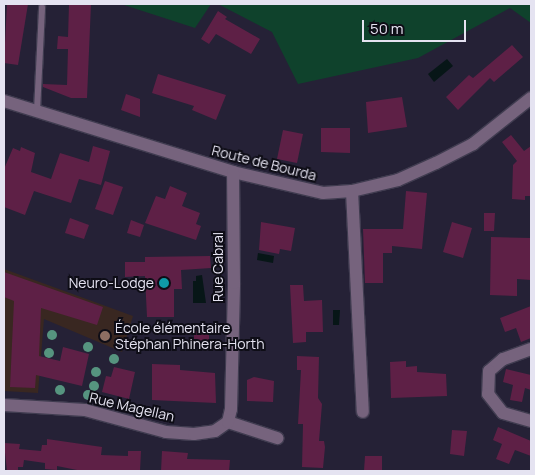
<!DOCTYPE html>
<html>
<head>
<meta charset="utf-8">
<style>
	body { margin:0 }
	#map { position:relative; width:535px; height:475px; overflow:hidden; background:#252136; font-family:Manrope,sans-serif }
	div>[style] { position:absolute }
	.education>* { inset:0; background:#392721 }
	.green>* { inset:0; background:#0f422c }
	.water>* { inset:0; background:#071617 }
	.building>* { inset:0; background:#5e2046 }
	.roads { filter:drop-shadow(1px 0 #403c50) drop-shadow(-1px 0 #403c50) drop-shadow(0 1px #403c50) drop-shadow(0 -1px #403c50) }
	.lane>* { height:6px; margin:-3px; padding:0 3px; transform-origin:3px; border-radius:3px; background:#76637d }
	.street>* { height:12px; margin:-6px; padding:0 6px; transform-origin:6px; border-radius:6px; background:#76637d }
	.trees>* { width:10px; height:10px; margin:-5px; border-radius:50%; background:#56947f }
	.dots>* { width:14px; height:14px; translate:-50% -50%; box-sizing:border-box; border:2px solid #0e0d16; border-radius:50% }
	span { translate:-50% -50%; white-space:nowrap; text-align:center; line-height:1.15; -webkit-text-stroke:4px #0e0d16; paint-order:stroke }
	.street-label { font-size:14px; color:#e5e3f1 }
	.poi-label { font-size:14px; color:#e5e3f1 }
	.right { translate:-100% -50%; text-align:right }
	.left { translate:0 -50%; text-align:left }
	.frame { position:absolute; inset:0; border:5px solid #e5e3f1; pointer-events:none }
	.scale { position:absolute; left:362px; top:20px; width:104px; height:22px; box-sizing:border-box; border:2px solid #e5e3f1; border-top:0; padding-left:6px; font-size:15px; line-height:18px; white-space:nowrap; color:#e5e3f1; -webkit-text-stroke:4px #0e0d16; paint-order:stroke }
</style>
</head>
<body>
<div id="map">
	<div class="education">
		<div style="clip-path:polygon(4px 269px,133px 316px,122px 352px,44px 319px,38px 393px,4px 391px)"></div>
	</div>
	<div class="green">
		<div style="clip-path:polygon(121px 4px,211px 4px,195px 28px)"></div>
		<div style="clip-path:polygon(218px 4px,531px 4px,531px 23px,510px 8px,418px 58px,298px 84px,272px 32px)"></div>
	</div>
	<div class="water">
		<div style="clip-path:polygon(447px 59px,453px 66px,434px 82px,428px 74px)"></div>
		<div style="clip-path:polygon(258px 253px,274px 256px,273px 263px,257px 260px)"></div>
		<div style="clip-path:polygon(202px 275px,206px 303px,193px 303px,193px 281px,196px 281px,196px 276px)"></div>
		<div style="clip-path:polygon(333px 310px,340px 310px,339px 325px,333px 325px)"></div>
	</div>
	<div class="building">
		<div style="clip-path:polygon(7px 4px,28px 4px,18px 65px,4px 63px)"></div>
		<div style="clip-path:polygon(69px 4px,91px 4px,87px 98px,71px 98px,43px 87px,43px 84px,67px 85px,68px 49px,57px 49px,58px 36px,68px 37px)"></div>
		<div style="clip-path:polygon(218px 11px,227px 17px,225px 19px,260px 39px,251px 54px,216px 34px,209px 44px,201px 39px)"></div>
		<div style="clip-path:polygon(512px 45px,523px 57px,494px 82px,490px 78px,458px 110px,446px 97px,469px 75px,473px 78px)"></div>
		<div style="clip-path:polygon(158px 74px,226px 95px,216px 120px,192px 110px,194px 106px,152px 93px)"></div>
		<div style="clip-path:polygon(126px 94px,140px 99px,140px 117px,121px 110px)"></div>
		<div style="clip-path:polygon(402px 97px,407px 127px,368px 133px,366px 102px)"></div>
		<div style="clip-path:polygon(321px 128px,350px 128px,350px 153px,321px 152px)"></div>
		<div style="clip-path:polygon(283px 130px,303px 134px,297px 163px,277px 159px)"></div>
		<div style="clip-path:polygon(511px 135px,524px 151px,531px 146px,531px 196px,525px 196px,525px 200px,512px 199px,513px 165px,517px 161px,502px 142px)"></div>
		<div style="clip-path:polygon(93px 146px,110px 151px,101px 185px,79px 179px,71px 203px,34px 191px,25px 215px,4px 207px,4px 169px,13px 148px,20px 151px,21px 147px,35px 153px,31px 172px,51px 179px,60px 153px,89px 162px)"></div>
		<div style="clip-path:polygon(105px 181px,123px 187px,113px 215px,95px 209px)"></div>
		<div style="clip-path:polygon(170px 186px,187px 193px,182px 206px,200px 213px,196px 224px,201px 226px,196px 240px,145px 223px,156px 196px,165px 199px)"></div>
		<div style="clip-path:polygon(406px 191px,427px 193px,422px 249px,392px 246px,392px 253px,383px 253px,383px 283px,365px 283px,363px 229px,403px 229px)"></div>
		<div style="clip-path:polygon(484px 213px,495px 213px,494px 231px,484px 231px)"></div>
		<div style="clip-path:polygon(70px 218px,89px 225px,84px 239px,65px 233px)"></div>
		<div style="clip-path:polygon(131px 220px,144px 225px,140px 237px,127px 233px)"></div>
		<div style="clip-path:polygon(261px 222px,295px 228px,291px 251px,280px 249px,279px 254px,259px 250px)"></div>
		<div style="clip-path:polygon(452px 222px,472px 228px,463px 258px,443px 252px)"></div>
		<div style="clip-path:polygon(491px 237px,531px 238px,531px 280px,517px 279px,517px 296px,490px 295px)"></div>
		<div style="clip-path:polygon(210px 256px,211px 268px,181px 270px,182px 289px,174px 289px,174px 317px,147px 317px,145px 276px,125px 277px,125px 262px,145px 262px,145px 257px)"></div>
		<div style="clip-path:polygon(4px 272px,103px 307px,97px 325px,41px 308px,39px 356px,60px 361px,63px 347px,89px 354px,82px 386px,36px 375px,35px 388px,10px 387px,14px 301px,4px 297px)"></div>
		<div style="clip-path:polygon(290px 285px,303px 285px,304px 301px,322px 300px,323px 332px,306px 332px,306px 342px,293px 343px)"></div>
		<div style="clip-path:polygon(531px 306px,531px 338px,521px 342px,516px 328px,505px 332px,500px 318px)"></div>
		<div style="clip-path:polygon(194px 331px,209px 331px,209px 344px,194px 344px)"></div>
		<div style="clip-path:polygon(297px 356px,319px 357px,318px 398px,322px 404px,319px 441px,324px 441px,325px 447px,323px 468px,302px 467px,303px 424px,298px 424px,301px 370px,297px 370px)"></div>
		<div style="clip-path:polygon(406px 361px,406px 367px,417px 366px,417px 372px,446px 374px,447px 396px,391px 398px,390px 362px)"></div>
		<div style="clip-path:polygon(152px 364px,180px 365px,180px 370px,215px 373px,216px 403px,152px 400px)"></div>
		<div style="clip-path:polygon(114px 367px,135px 372px,129px 399px,102px 392px,106px 376px,111px 377px)"></div>
		<div style="clip-path:polygon(506px 369px,531px 375px,531px 390px,525px 388px,522px 402px,510px 400px,513px 385px,503px 382px)"></div>
		<div style="clip-path:polygon(254px 377px,274px 381px,273px 402px,247px 401px,247px 380px)"></div>
		<div style="clip-path:polygon(498px 427px,531px 441px,531px 456px,515px 450px,509px 464px,496px 459px,502px 444px,493px 440px)"></div>
		<div style="clip-path:polygon(452px 430px,467px 431px,464px 456px,450px 454px)"></div>
		<div style="clip-path:polygon(47px 439px,102px 447px,101px 455px,128px 456px,128px 451px,141px 451px,140px 471px,82px 471px,57px 466px,57px 470px,45px 469px,45px 463px,24px 460px,23px 467px,18px 467px,18px 471px,7px 471px,4px 443px,20px 444px,19px 449px,41px 451px,42px 445px,47px 445px)"></div>
		<div style="clip-path:polygon(162px 451px,188px 453px,187px 459px,230px 460px,229px 471px,161px 471px)"></div>
		<div style="clip-path:polygon(365px 456px,382px 456px,382px 471px,364px 471px)"></div>
	</div>
	<div class="roads">
		<div class="lane">
			<div style="left:37px;top:111px;width:104px;rotate:-87.2deg"></div>
		</div>
		<div class="street">
			<div style="left:4px;top:101px;width:240px;rotate:17.2deg"></div>
			<div style="left:233px;top:172px;width:92px;rotate:13.1deg"></div>
			<div style="left:323px;top:193px;width:29px;rotate:-4deg"></div>
			<div style="left:352px;top:191px;width:47px;rotate:-13.4deg"></div>
			<div style="left:398px;top:180px;width:42px;rotate:-24.1deg"></div>
			<div style="left:436px;top:163px;width:42px;rotate:-27.2deg"></div>
			<div style="left:473px;top:144px;width:74px;rotate:-38.4deg"></div>
			<div style="left:352px;top:191px;width:221px;rotate:87.2deg"></div>
			<div style="left:531px;top:349px;width:30px;rotate:160deg"></div>
			<div style="left:503px;top:359px;width:18px;rotate:139deg"></div>
			<div style="left:489px;top:371px;width:23px;rotate:92deg"></div>
			<div style="left:488px;top:394px;width:24px;rotate:52deg"></div>
			<div style="left:503px;top:413px;width:29px;rotate:16deg"></div>
			<div style="left:4px;top:405px;width:81px;rotate:3.5deg"></div>
			<div style="left:85px;top:410px;width:84px;rotate:15.2deg"></div>
			<div style="left:166px;top:432px;width:28px;rotate:4deg"></div>
			<div style="left:194px;top:434px;width:21px;rotate:-8deg"></div>
			<div style="left:215px;top:431px;width:16px;rotate:-35deg"></div>
			<div style="left:228px;top:422px;width:52px;rotate:18.1deg"></div>
			<div style="left:228px;top:422px;width:13px;rotate:-77deg"></div>
			<div style="left:231px;top:409px;width:126px;rotate:-88.6deg"></div>
			<div style="left:234px;top:283px;width:111px;rotate:-90.5deg"></div>
		</div>
	</div>
	<div class="trees">
		<div style="left:52px;top:335px"></div>
		<div style="left:88px;top:347px"></div>
		<div style="left:49px;top:353px"></div>
		<div style="left:114px;top:359px"></div>
		<div style="left:96px;top:372px"></div>
		<div style="left:94px;top:386px"></div>
		<div style="left:60px;top:390px"></div>
		<div style="left:88px;top:395px"></div>
	</div>
	<div class="dots">
		<div style="left:164px;top:283px;background:#0f9aa8"></div>
		<div style="left:105px;top:336px;background:#8d6e63"></div>
	</div>
	<div class="street-label">
		<span style="left:264px;top:163px;rotate:14deg">Route de Bourda</span>
		<span style="left:218px;top:267px;rotate:-90deg">Rue Cabral</span>
		<span style="left:132px;top:407px;rotate:13deg">Rue Magellan</span>
	</div>
	<div class="poi-label">
		<span class="right" style="left:154px;top:283px">Neuro-Lodge</span>
		<span class="left" style="left:115px;top:336px">École élémentaire<br>Stéphan Phinera-Horth</span>
	</div>
	<div class="frame"></div>
	<div class="scale">50 m</div>
</div>
</body>
</html>
